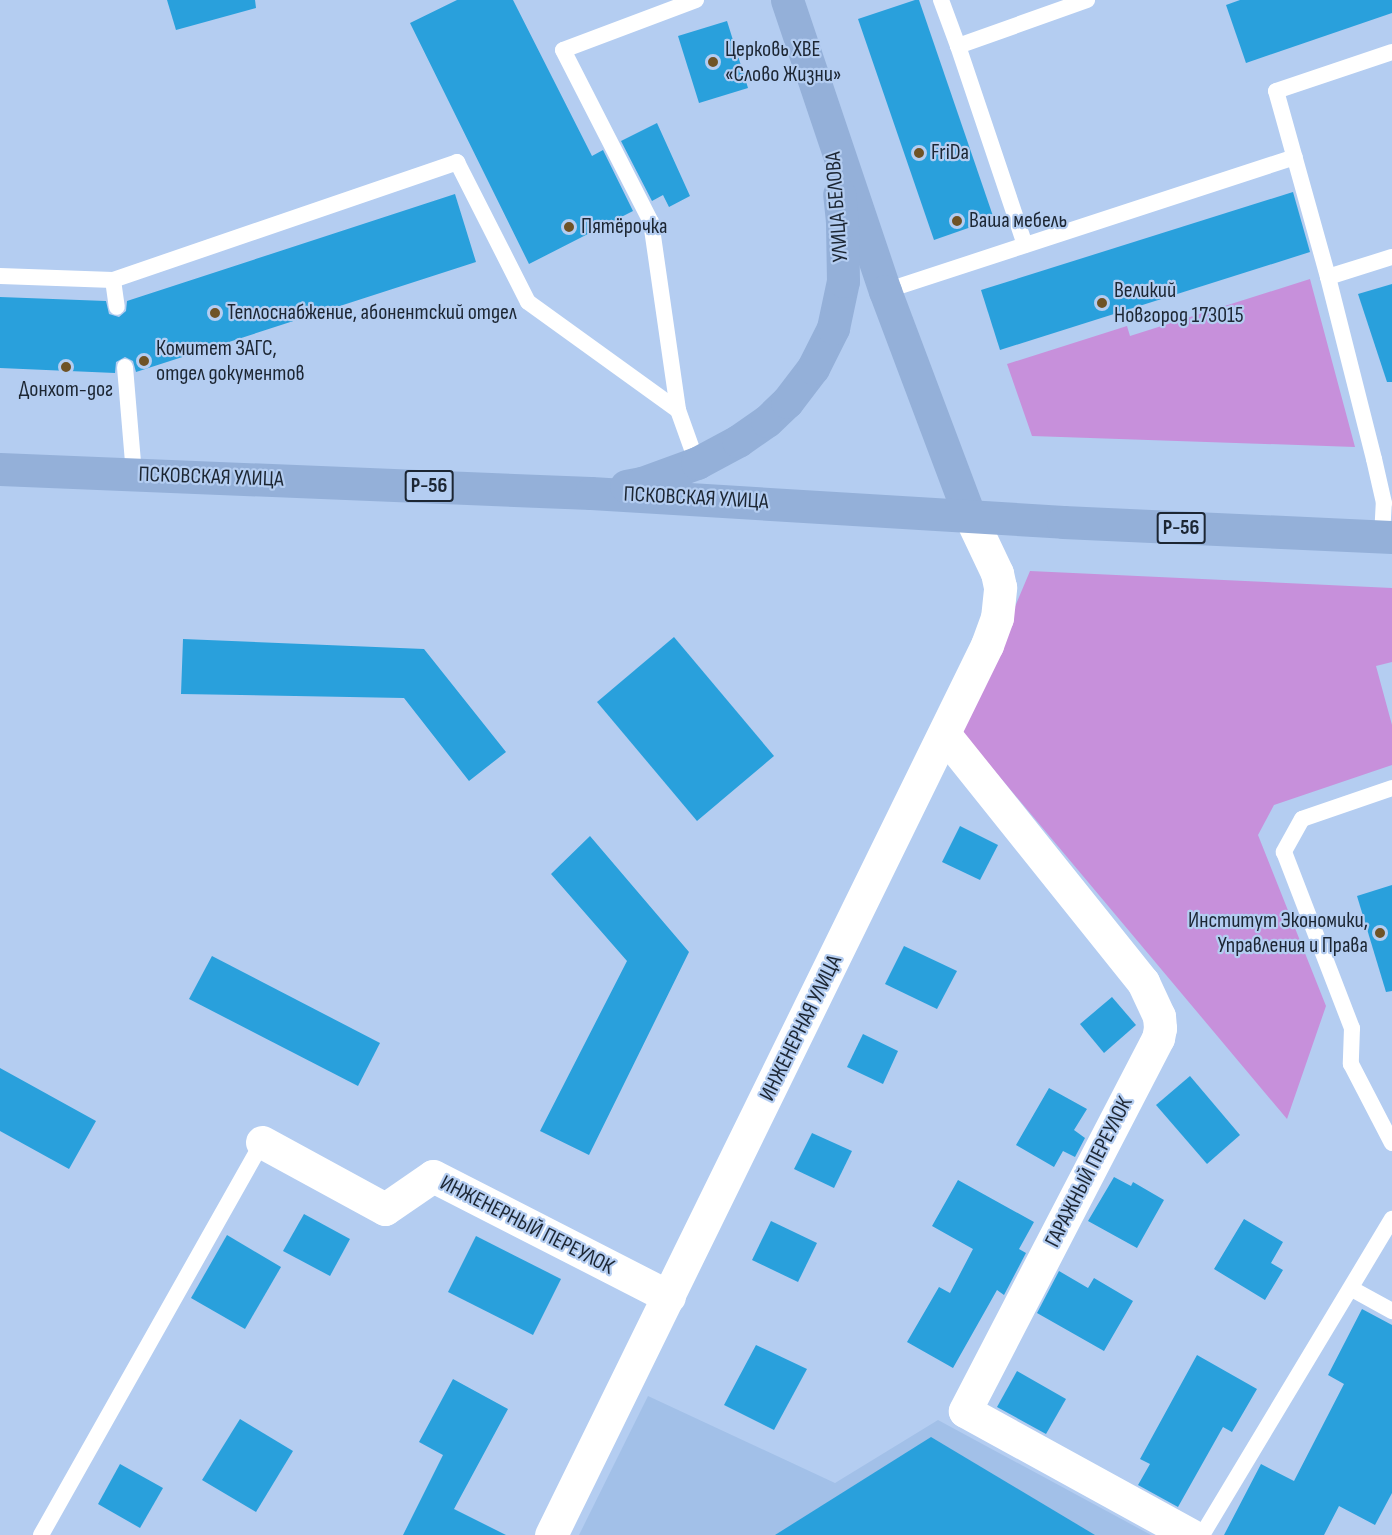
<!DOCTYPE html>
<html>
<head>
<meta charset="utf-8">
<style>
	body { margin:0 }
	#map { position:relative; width:1392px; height:1535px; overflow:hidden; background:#b4cdf1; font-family:"Sofia Sans Condensed",sans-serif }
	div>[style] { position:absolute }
	.built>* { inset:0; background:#a2c0e8 }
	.green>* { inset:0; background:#c790db }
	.building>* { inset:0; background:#29a0dc }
	.service>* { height:16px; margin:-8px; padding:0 8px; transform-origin:8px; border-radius:8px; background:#fff }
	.minor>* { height:33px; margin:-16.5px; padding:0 16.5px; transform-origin:16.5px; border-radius:16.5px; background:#fff }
	.tertiary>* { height:33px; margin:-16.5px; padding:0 16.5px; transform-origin:16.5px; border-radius:16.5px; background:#fff }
	.primary>* { height:33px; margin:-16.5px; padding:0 16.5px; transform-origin:16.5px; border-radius:16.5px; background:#94b0d9 }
	.dots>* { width:16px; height:16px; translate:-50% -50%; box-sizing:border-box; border:3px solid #b4cdf1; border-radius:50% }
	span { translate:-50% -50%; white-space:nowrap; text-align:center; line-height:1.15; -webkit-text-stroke:4.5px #b4cdf1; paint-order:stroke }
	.shield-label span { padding:2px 4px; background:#b4cdf1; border:2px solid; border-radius:4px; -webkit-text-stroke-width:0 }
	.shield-label { font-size:21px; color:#1c2633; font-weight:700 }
	.poi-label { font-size:22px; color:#1c2633 }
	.left { translate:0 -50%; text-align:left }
	.right { translate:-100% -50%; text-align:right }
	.street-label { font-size:22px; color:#1c2633 }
</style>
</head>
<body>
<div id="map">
	<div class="built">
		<div style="clip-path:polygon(648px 1396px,835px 1483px,938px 1420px,1151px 1535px,579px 1535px)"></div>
	</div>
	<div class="green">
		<div style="clip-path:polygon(1310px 279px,1355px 447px,1032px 436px,1007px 364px,1127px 326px,1130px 336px)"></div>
		<div style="clip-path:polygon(1030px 571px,1392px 588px,1392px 662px,1376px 666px,1392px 725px,1392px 765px,1274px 805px,1258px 835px,1326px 1006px,1287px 1119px,962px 732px)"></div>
	</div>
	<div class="building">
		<div style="clip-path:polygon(167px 0,255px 0,256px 8px,176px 30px)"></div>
		<div style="clip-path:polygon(457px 0,513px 0,592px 156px,603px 150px,633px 211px,529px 264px,410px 23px)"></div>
		<div style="clip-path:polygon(915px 0,919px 0,994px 219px,934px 240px,858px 19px)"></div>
		<div style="clip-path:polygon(1240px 0,1392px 0,1392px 13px,1246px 63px,1226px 5px)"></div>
		<div style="clip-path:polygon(727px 21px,748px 88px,699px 103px,678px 36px)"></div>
		<div style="clip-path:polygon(657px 123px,690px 196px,669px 207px,663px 195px,652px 201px,621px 141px)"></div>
		<div style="clip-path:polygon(1293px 192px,1310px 252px,1000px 350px,981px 290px)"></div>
		<div style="clip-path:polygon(455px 194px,476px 262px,136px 372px,133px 361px,125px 357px,116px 362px,115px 373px,0 368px,0 297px,106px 301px,109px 314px,119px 317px,126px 311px,127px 301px)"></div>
		<div style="clip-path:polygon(1392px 284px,1392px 382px,1387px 382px,1358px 294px)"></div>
		<div style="clip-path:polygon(674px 637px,774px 756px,697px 821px,597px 702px)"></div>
		<div style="clip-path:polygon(183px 639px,424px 649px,506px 752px,469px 781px,404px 698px,181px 694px)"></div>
		<div style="clip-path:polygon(960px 826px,998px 845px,980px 880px,942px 862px)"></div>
		<div style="clip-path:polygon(590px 836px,689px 952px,589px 1155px,540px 1131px,627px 961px,551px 874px)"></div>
		<div style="clip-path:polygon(1392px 885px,1392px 991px,1386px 992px,1357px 896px)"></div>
		<div style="clip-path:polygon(904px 946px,957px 971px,937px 1009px,885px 984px)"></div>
		<div style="clip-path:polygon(212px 956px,380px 1043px,358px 1086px,189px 999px)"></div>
		<div style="clip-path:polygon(1112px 997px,1136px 1025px,1104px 1053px,1080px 1024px)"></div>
		<div style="clip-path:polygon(863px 1034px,898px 1051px,883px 1084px,847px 1067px)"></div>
		<div style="clip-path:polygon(0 1068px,96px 1121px,69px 1169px,0 1131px)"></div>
		<div style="clip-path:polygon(1190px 1076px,1240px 1135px,1207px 1164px,1156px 1105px)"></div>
		<div style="clip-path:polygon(1049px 1088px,1087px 1109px,1074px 1130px,1085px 1138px,1075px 1157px,1063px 1151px,1054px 1167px,1016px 1145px)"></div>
		<div style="clip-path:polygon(812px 1133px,852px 1151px,834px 1188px,794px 1169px)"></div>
		<div style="clip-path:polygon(1114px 1177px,1131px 1186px,1133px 1182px,1164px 1200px,1137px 1248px,1088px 1221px)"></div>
		<div style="clip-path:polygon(958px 1180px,1034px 1222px,1019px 1249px,1026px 1253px,1004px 1295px,997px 1290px,953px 1368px,907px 1342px,939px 1287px,950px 1293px,973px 1249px,932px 1226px)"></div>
		<div style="clip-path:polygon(304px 1214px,350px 1239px,330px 1276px,283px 1251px)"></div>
		<div style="clip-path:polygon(1244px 1219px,1283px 1242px,1271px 1263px,1283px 1270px,1265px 1300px,1214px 1269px)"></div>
		<div style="clip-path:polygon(771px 1221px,817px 1243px,798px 1282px,752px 1260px)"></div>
		<div style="clip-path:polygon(227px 1235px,281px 1267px,245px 1329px,191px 1298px)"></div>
		<div style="clip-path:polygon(476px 1236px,561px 1279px,533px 1335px,448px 1292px)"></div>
		<div style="clip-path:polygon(1059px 1271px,1088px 1288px,1094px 1278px,1133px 1301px,1104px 1351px,1037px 1313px)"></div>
		<div style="clip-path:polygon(1362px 1309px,1392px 1325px,1392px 1493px,1375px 1525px,1339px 1506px,1324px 1535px,1224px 1535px,1261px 1464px,1294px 1481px,1344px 1384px,1328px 1375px)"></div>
		<div style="clip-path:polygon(756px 1345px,807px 1369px,774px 1430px,724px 1405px)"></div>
		<div style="clip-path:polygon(1197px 1355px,1257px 1389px,1232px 1432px,1223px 1427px,1178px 1507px,1138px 1485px,1150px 1464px,1140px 1459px)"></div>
		<div style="clip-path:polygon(1017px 1371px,1066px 1399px,1046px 1434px,997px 1407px)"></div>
		<div style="clip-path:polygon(453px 1379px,508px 1409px,454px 1509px,506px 1535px,403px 1535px,443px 1455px,419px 1442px)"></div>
		<div style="clip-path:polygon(240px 1419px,293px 1451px,256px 1512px,202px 1480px)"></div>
		<div style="clip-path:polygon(931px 1437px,1095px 1535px,775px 1535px)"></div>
		<div style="clip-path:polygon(120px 1464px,163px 1488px,140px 1528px,98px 1504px)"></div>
	</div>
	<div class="service">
		<div style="left:696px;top:0;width:142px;rotate:159.4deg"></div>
		<div style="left:563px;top:50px;width:193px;rotate:62.9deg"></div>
		<div style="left:651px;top:222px;width:190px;rotate:81.8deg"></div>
		<div style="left:678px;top:410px;width:56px;rotate:70.3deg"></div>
		<div style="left:941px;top:0;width:49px;rotate:69.7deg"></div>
		<div style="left:1025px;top:245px;width:210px;rotate:-108.6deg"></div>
		<div style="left:958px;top:46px;width:137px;rotate:-19.6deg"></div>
		<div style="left:0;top:276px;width:113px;rotate:2deg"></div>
		<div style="left:113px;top:280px;width:364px;rotate:-18.9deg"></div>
		<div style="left:457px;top:162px;width:157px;rotate:63.1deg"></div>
		<div style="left:528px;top:302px;width:185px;rotate:35.8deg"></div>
		<div style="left:1328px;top:277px;width:67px;rotate:-17.4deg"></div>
		<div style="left:113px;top:280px;width:27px;rotate:82deg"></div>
		<div style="left:885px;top:291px;width:431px;rotate:-18.1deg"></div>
		<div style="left:125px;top:367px;width:107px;rotate:85.2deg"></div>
		<div style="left:1382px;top:537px;width:34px;rotate:-87deg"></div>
		<div style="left:1384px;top:503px;width:45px;rotate:-102.8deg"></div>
		<div style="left:1374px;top:459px;width:188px;rotate:-104.2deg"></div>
		<div style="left:1328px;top:277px;width:193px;rotate:-105.6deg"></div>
		<div style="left:1276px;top:91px;width:122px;rotate:-18.6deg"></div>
		<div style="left:1392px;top:788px;width:95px;rotate:161deg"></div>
		<div style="left:1302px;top:819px;width:38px;rotate:119deg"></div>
		<div style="left:1284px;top:852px;width:189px;rotate:68.9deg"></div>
		<div style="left:1352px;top:1028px;width:36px;rotate:92deg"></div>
		<div style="left:1351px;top:1064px;width:89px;rotate:62.6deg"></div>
		<div style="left:1352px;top:1289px;width:46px;rotate:28.8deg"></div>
		<div style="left:41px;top:1535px;width:451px;rotate:-60.6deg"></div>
		<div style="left:1202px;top:1535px;width:369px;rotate:-59deg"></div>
	</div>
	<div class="minor">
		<div style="left:945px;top:735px;width:317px;rotate:51.3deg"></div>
		<div style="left:1143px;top:982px;width:38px;rotate:65deg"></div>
		<div style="left:1159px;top:1016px;width:12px;rotate:85deg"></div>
		<div style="left:1160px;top:1028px;width:10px;rotate:101deg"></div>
		<div style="left:1158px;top:1038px;width:420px;rotate:117.4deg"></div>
		<div style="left:965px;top:1411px;width:258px;rotate:28.8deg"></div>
		<div style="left:262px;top:1142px;width:140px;rotate:28.6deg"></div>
		<div style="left:385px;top:1209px;width:58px;rotate:-34.5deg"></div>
		<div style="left:433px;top:1176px;width:265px;rotate:27.1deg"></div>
	</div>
	<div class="tertiary">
		<div style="left:551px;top:1535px;width:991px;rotate:-63.9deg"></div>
		<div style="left:987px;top:645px;width:29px;rotate:-70deg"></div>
		<div style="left:997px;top:618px;width:31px;rotate:-84deg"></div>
		<div style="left:1000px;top:587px;width:14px;rotate:-102deg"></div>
		<div style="left:997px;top:573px;width:65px;rotate:-115.4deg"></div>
	</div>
	<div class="primary">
		<div style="left:787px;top:0;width:307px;rotate:71.4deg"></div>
		<div style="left:885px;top:291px;width:238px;rotate:69.4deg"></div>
		<div style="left:0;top:469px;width:591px;rotate:2.33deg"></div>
		<div style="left:591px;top:493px;width:473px;rotate:3.5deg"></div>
		<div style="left:1063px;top:522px;width:329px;rotate:2.6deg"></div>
		<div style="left:626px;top:486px;width:16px;rotate:-11deg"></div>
		<div style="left:642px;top:483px;width:59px;rotate:-20deg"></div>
		<div style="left:697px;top:463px;width:47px;rotate:-28.2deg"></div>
		<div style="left:738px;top:441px;width:35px;rotate:-35deg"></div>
		<div style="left:767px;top:421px;width:28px;rotate:-44deg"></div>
		<div style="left:787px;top:402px;width:43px;rotate:-52.6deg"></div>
		<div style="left:813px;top:368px;width:45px;rotate:-63.4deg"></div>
		<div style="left:833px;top:328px;width:48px;rotate:-78deg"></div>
		<div style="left:843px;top:281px;width:60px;rotate:-91deg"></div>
		<div style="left:842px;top:221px;width:27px;rotate:-96deg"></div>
	</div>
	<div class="dots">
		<div style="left:713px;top:62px;background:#6f5326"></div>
		<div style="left:919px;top:153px;background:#6f5326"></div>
		<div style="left:957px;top:221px;background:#6f5326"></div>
		<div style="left:569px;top:227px;background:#6f5326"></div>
		<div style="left:1102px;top:303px;background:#6f5326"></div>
		<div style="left:215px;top:313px;background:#6f5326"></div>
		<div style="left:144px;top:361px;background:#6f5326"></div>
		<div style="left:66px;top:367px;background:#6f5326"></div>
		<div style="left:1380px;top:933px;background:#6f5326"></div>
	</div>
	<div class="shield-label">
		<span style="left:429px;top:486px">Р-56</span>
		<span style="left:1181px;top:528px">Р-56</span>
	</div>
	<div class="poi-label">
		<span class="left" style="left:725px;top:62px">Церковь ХВЕ<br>«Слово Жизни»</span>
		<span class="left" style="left:931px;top:153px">FriDa</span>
		<span class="left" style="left:969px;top:221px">Ваша мебель</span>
		<span class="left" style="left:581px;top:227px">Пятёрочка</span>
		<span class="left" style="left:1114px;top:303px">Великий<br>Новгород 173015</span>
		<span class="left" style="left:227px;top:313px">Теплоснабжение, абонентский отдел</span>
		<span class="left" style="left:156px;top:361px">Комитет ЗАГС,<br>отдел документов</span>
		<span style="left:66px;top:390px">Донхот-дог</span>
		<span class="right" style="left:1368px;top:933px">Институт Экономики,<br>Управления и Права</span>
	</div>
	<div class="street-label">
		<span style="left:837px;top:207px;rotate:-94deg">УЛИЦА БЕЛОВА</span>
		<span style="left:211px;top:477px;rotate:2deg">ПСКОВСКАЯ УЛИЦА</span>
		<span style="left:696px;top:498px;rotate:3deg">ПСКОВСКАЯ УЛИЦА</span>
		<span style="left:801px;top:1028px;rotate:-64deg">ИНЖЕНЕРНАЯ УЛИЦА</span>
		<span style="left:1089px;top:1172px;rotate:-63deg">ГАРАЖНЫЙ ПЕРЕУЛОК</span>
		<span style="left:527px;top:1225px;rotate:27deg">ИНЖЕНЕРНЫЙ ПЕРЕУЛОК</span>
	</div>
</div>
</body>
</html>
